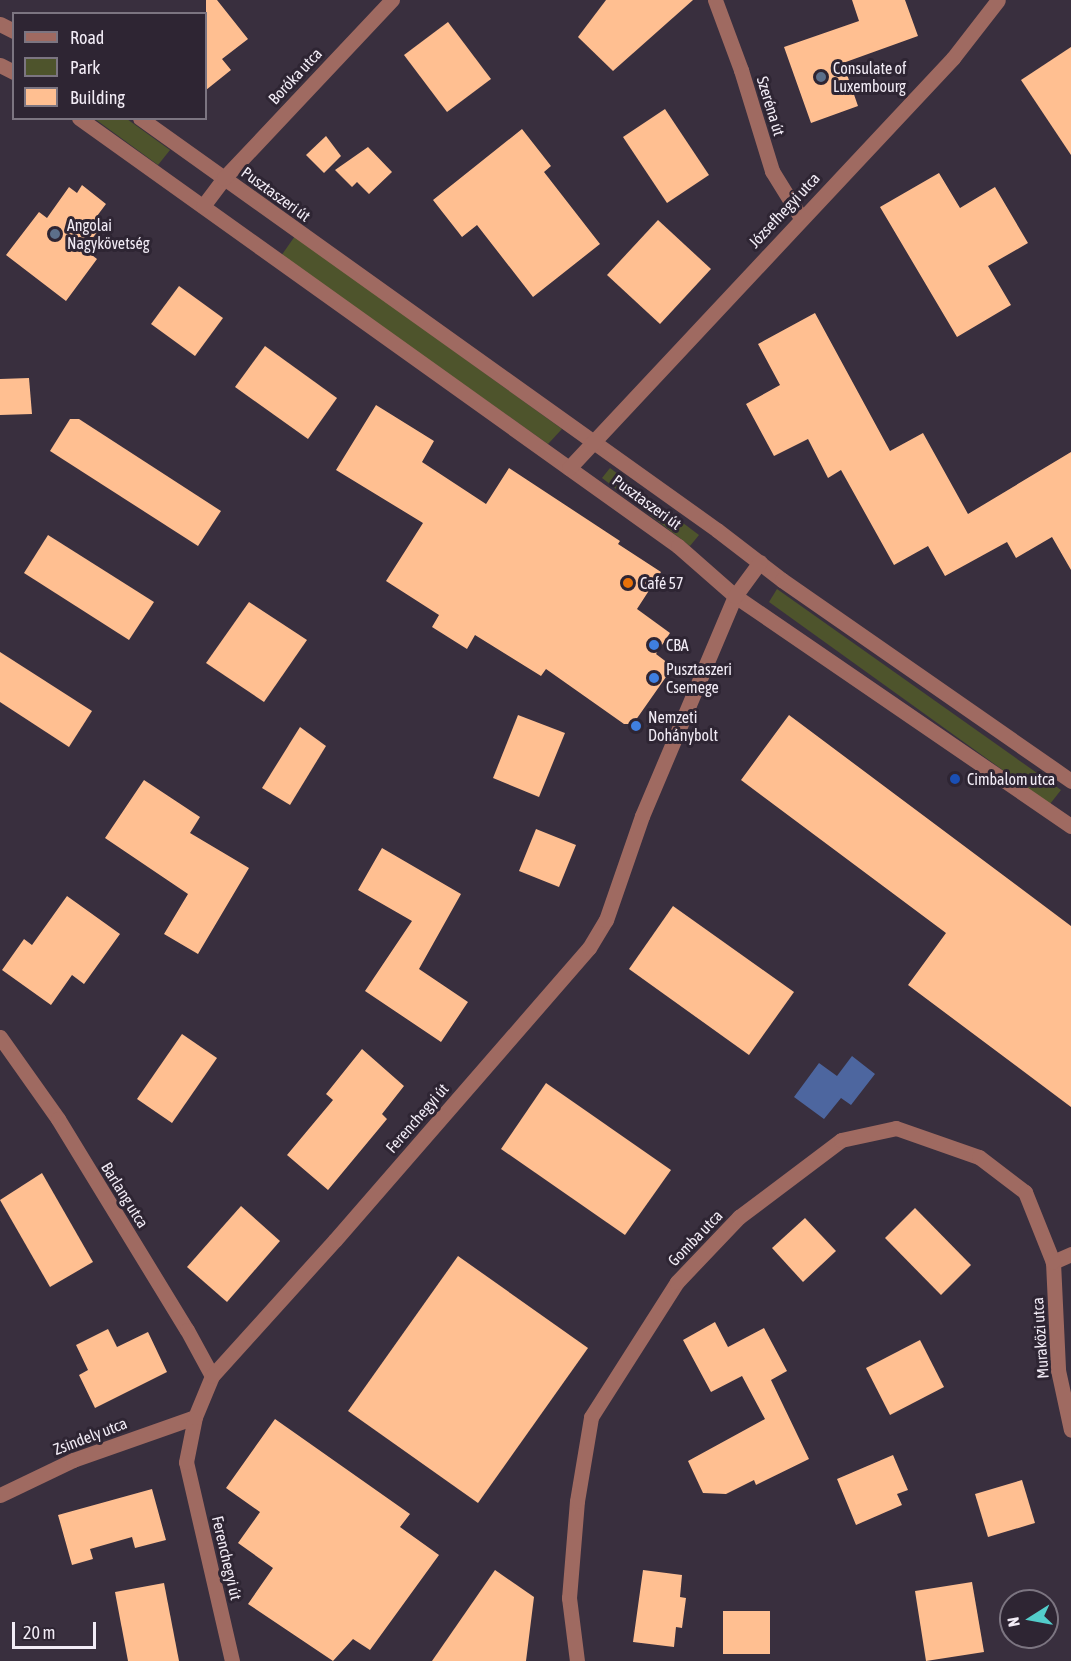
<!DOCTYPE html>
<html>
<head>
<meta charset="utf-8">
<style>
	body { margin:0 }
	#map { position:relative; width:1071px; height:1661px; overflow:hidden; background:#392f3e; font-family:"Asap Condensed",sans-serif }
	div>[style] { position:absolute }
	.green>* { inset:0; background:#4e542c }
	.water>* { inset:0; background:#4d669f }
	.building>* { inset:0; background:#ffbf91 }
	.minor>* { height:15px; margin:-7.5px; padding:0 7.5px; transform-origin:7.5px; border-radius:7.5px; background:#9f6a61 }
	.dots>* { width:16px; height:16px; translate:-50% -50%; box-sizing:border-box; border:3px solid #2e2533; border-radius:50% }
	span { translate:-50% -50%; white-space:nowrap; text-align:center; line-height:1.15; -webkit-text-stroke:6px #2e2533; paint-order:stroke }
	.poi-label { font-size:16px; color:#f2ecf6 }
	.left { translate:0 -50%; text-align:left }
	.street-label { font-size:16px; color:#f2ecf6 }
	.legend { position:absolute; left:12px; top:12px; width:195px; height:108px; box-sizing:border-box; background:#2e2533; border:2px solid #7c7581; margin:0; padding:8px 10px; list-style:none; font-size:18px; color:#f2ecf6 }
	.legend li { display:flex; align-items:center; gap:12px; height:30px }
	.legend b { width:30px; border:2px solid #7c7581 }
	.north { position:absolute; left:999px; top:1589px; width:60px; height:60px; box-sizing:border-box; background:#2e2533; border:2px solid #7c7581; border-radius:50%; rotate:259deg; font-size:16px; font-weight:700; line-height:24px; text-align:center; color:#f2ecf6 }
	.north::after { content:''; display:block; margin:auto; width:21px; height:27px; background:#53cdcb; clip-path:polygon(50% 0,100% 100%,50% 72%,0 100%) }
	.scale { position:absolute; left:12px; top:1622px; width:84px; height:27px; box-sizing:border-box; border:3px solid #f2ecf6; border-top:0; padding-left:8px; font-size:18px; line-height:21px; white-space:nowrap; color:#f2ecf6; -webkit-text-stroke:4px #2e2533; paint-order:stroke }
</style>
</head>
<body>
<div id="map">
	<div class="green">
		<div style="clip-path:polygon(95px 119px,127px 119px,170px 150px,158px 165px)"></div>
		<div style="clip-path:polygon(295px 236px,562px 429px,548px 444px,281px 256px)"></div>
		<div style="clip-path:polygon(610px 468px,699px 535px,690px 546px,602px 478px)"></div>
		<div style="clip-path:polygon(777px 589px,1061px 790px,1050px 804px,769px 602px)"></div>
	</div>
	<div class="water">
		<div style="clip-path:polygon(852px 1056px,875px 1074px,851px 1105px,841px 1098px,824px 1119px,794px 1097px,819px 1063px,837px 1076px)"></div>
	</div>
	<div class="building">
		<div style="clip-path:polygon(206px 0,217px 0,248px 39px,222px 59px,231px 70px,206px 90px)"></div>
		<div style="clip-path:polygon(606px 0,693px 0,613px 71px,578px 37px)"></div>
		<div style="clip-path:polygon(852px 0,905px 0,918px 36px,843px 63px,858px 106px,811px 123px,784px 47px,859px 21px)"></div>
		<div style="clip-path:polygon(448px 22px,491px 79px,447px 112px,404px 55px)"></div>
		<div style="clip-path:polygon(1071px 47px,1071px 155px,1021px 80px)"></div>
		<div style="clip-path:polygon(665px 109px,709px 175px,667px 203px,623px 137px)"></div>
		<div style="clip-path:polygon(522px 129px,551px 166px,544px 172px,600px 244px,533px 297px,477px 225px,462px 237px,433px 200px)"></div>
		<div style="clip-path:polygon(326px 136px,341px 156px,324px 173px,306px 155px)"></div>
		<div style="clip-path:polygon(368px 147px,392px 172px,369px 194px,357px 182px,352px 187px,335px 170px)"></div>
		<div style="clip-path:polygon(939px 173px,960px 208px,995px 187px,1028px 243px,988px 266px,1011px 305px,957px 337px,880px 207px)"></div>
		<div style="clip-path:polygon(82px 185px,106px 204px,97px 216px,105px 222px,84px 249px,97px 259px,66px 301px,6px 255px,39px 212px,47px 218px,69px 187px,77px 193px)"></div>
		<div style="clip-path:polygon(658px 220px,711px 269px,660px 324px,607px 275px)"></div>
		<div style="clip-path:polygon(179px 286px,223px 318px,195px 356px,151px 324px)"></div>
		<div style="clip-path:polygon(815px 313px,890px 451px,923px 433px,968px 514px,1071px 452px,1071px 570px,1052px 537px,1016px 558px,1007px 542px,945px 576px,928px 546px,894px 565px,841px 470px,828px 478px,808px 439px,774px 456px,746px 404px,780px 385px,758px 344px)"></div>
		<div style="clip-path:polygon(265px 346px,337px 398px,308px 439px,235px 387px)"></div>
		<div style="clip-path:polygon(29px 378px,32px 414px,0 415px,0 379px)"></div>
		<div style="clip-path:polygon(376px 405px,434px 441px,422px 462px,486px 504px,509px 468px,620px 541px,618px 544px,661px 572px,637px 609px,670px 633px,656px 654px,673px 667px,633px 724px,624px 724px,546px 669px,541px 676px,475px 635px,467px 649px,432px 627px,439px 615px,386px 581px,423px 523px,336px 470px)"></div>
		<div style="clip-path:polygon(70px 419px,79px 419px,221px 511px,198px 546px,50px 451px)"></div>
		<div style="clip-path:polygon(48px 535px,154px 602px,129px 640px,24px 573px)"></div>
		<div style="clip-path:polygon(249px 602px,307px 640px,264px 702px,206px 663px)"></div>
		<div style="clip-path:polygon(0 652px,92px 711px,69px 747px,0 702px)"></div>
		<div style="clip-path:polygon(518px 715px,565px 733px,539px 797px,493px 778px)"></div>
		<div style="clip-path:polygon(789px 715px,1071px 926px,1071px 1107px,908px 985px,946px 933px,741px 780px)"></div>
		<div style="clip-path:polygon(300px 727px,326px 746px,290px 805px,262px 788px)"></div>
		<div style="clip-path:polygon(144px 780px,200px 817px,190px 833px,249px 868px,198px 954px,164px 934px,188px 894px,105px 838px)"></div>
		<div style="clip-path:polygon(536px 829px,576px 845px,559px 887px,519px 871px)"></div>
		<div style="clip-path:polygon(382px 848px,461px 894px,419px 969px,468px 1002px,441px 1042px,365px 991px,412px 921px,358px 890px)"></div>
		<div style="clip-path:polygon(67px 896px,120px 934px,84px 984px,72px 975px,51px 1005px,2px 970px,24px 939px,32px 945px)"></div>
		<div style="clip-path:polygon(673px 906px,794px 992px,749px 1055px,629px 969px)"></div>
		<div style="clip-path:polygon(182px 1034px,217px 1058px,172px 1123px,137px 1099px)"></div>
		<div style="clip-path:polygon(362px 1049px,404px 1086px,382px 1114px,387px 1119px,328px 1190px,287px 1155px,333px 1100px,326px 1094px)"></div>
		<div style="clip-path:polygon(546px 1083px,671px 1170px,625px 1235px,501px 1149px)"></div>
		<div style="clip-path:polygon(42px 1173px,93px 1262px,50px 1287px,0 1200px)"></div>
		<div style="clip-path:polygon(241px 1206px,280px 1241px,227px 1302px,187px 1267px)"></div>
		<div style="clip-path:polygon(915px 1208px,971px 1265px,941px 1295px,885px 1238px)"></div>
		<div style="clip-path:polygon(805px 1218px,836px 1251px,803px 1282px,772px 1248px)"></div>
		<div style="clip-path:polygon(458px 1256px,588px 1348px,478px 1503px,348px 1411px)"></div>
		<div style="clip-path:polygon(715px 1322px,728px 1347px,764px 1328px,787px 1371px,771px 1380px,809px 1459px,756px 1485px,754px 1480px,726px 1494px,703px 1493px,688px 1461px,765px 1419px,742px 1376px,711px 1392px,683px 1340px)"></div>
		<div style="clip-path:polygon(108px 1329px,117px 1347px,148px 1332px,167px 1372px,95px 1408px,79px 1375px,88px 1370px,76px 1345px)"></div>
		<div style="clip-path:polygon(920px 1340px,944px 1387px,890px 1415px,866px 1368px)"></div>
		<div style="clip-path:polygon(275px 1419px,410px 1514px,400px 1527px,439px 1555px,370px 1650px,353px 1639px,333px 1661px,248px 1604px,273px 1568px,238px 1543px,260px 1512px,226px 1488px)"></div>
		<div style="clip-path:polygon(893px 1455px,908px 1490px,897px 1494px,902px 1505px,856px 1525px,837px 1479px)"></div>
		<div style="clip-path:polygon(1022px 1480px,1035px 1523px,988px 1537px,975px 1494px)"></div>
		<div style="clip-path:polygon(152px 1489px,166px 1540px,135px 1548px,132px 1537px,90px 1549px,93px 1559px,72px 1565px,58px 1515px)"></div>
		<div style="clip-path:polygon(495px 1570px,534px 1597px,526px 1661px,432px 1661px)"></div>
		<div style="clip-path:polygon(643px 1570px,682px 1575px,680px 1597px,686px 1598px,682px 1628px,676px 1627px,674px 1647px,633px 1642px)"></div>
		<div style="clip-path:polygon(972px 1582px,984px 1652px,926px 1661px,915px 1591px)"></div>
		<div style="clip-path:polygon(164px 1583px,179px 1661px,128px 1661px,115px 1592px)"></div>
		<div style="clip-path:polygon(723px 1611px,770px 1611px,770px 1654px,723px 1654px)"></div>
	</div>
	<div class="minor">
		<div style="left:715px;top:0;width:75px;rotate:69.6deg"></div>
		<div style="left:741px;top:70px;width:106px;rotate:72.9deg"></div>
		<div style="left:772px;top:171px;width:55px;rotate:58.3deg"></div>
		<div style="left:0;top:24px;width:16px;rotate:27deg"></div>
		<div style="left:0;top:65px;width:16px;rotate:27deg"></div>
		<div style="left:79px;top:118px;width:736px;rotate:35.55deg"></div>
		<div style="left:678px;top:546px;width:76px;rotate:41.3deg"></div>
		<div style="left:735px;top:596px;width:407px;rotate:34.4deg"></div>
		<div style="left:140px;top:118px;width:709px;rotate:35.53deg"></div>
		<div style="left:717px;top:530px;width:82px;rotate:37.6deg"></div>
		<div style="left:782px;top:580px;width:352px;rotate:34.8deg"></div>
		<div style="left:203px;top:206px;width:35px;rotate:-53deg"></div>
		<div style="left:224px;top:178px;width:245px;rotate:-46.7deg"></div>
		<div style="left:569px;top:468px;width:562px;rotate:-46.88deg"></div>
		<div style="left:953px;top:58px;width:73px;rotate:-52.2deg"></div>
		<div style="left:0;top:1037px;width:100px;rotate:54.7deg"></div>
		<div style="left:58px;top:1119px;width:247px;rotate:58.6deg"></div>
		<div style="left:187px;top:1330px;width:52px;rotate:61.5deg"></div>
		<div style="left:1071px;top:1254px;width:20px;rotate:156deg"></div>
		<div style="left:1053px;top:1262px;width:108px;rotate:87.3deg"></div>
		<div style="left:1058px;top:1370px;width:61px;rotate:77.8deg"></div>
		<div style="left:0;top:1495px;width:81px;rotate:-25.6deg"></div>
		<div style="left:73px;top:1460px;width:129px;rotate:-19.4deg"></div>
		<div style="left:232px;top:1661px;width:204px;rotate:-103deg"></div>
		<div style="left:186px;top:1462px;width:46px;rotate:-78.7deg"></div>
		<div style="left:195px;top:1417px;width:44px;rotate:-67.5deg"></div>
		<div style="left:212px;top:1376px;width:183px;rotate:-47.9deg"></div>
		<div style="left:335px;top:1240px;width:387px;rotate:-49deg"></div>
		<div style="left:589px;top:948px;width:33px;rotate:-59deg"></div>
		<div style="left:606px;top:920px;width:110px;rotate:-70.9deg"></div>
		<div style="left:642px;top:816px;width:239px;rotate:-67.1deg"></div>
		<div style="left:735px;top:596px;width:42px;rotate:-53.7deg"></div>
		<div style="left:577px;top:1661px;width:64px;rotate:-97.2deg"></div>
		<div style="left:569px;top:1598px;width:97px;rotate:-85.3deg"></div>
		<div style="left:577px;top:1501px;width:85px;rotate:-80.5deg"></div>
		<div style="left:591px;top:1417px;width:160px;rotate:-57.5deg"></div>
		<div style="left:677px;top:1282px;width:90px;rotate:-46.4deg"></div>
		<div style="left:739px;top:1217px;width:128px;rotate:-37deg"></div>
		<div style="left:841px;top:1140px;width:56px;rotate:-12.3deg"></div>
		<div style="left:896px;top:1128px;width:88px;rotate:19.3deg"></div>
		<div style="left:979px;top:1157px;width:58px;rotate:37.3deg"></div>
		<div style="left:1025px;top:1192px;width:75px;rotate:68.2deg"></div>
	</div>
	<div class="dots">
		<div style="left:821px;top:77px;background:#5c6f8a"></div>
		<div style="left:55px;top:234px;background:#5c6f8a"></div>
		<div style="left:628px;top:583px;background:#e8710a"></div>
		<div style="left:654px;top:645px;background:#3f7fe0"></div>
		<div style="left:654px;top:678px;background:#3f7fe0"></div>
		<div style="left:636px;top:726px;background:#3f7fe0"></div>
		<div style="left:955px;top:779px;background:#1a4fb4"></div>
	</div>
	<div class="poi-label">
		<span class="left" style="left:833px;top:77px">Consulate of<br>Luxembourg</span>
		<span class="left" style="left:67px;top:234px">Angolai<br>Nagykövetség</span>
		<span class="left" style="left:640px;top:583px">Café 57</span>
		<span class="left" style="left:666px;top:645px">CBA</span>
		<span class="left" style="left:666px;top:678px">Pusztaszeri<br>Csemege</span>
		<span class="left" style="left:648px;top:726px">Nemzeti<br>Dohánybolt</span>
		<span class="left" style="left:967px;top:779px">Cimbalom utca</span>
	</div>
	<div class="street-label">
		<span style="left:295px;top:76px;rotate:-47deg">Boróka utca</span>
		<span style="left:771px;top:106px;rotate:73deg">Szeréna út</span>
		<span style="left:276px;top:194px;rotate:36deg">Pusztaszeri út</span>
		<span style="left:784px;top:210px;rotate:-47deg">Józsefhegyi utca</span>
		<span style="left:647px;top:502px;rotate:36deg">Pusztaszeri út</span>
		<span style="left:417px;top:1118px;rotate:-49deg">Ferenchegyi út</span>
		<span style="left:125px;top:1195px;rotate:58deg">Barlang utca</span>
		<span style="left:695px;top:1238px;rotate:-46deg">Gomba utca</span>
		<span style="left:1040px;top:1338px;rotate:-94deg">Muraközi utca</span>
		<span style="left:90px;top:1436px;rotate:-21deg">Zsindely utca</span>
		<span style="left:227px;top:1558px;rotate:77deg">Ferenchegyi út</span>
	</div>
	<ul class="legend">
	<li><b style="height:8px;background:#9f6a61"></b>Road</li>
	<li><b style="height:16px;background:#4e542c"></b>Park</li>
	<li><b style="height:16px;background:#ffbf91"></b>Building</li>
	</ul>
	<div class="north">N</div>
	<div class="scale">20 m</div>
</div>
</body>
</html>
